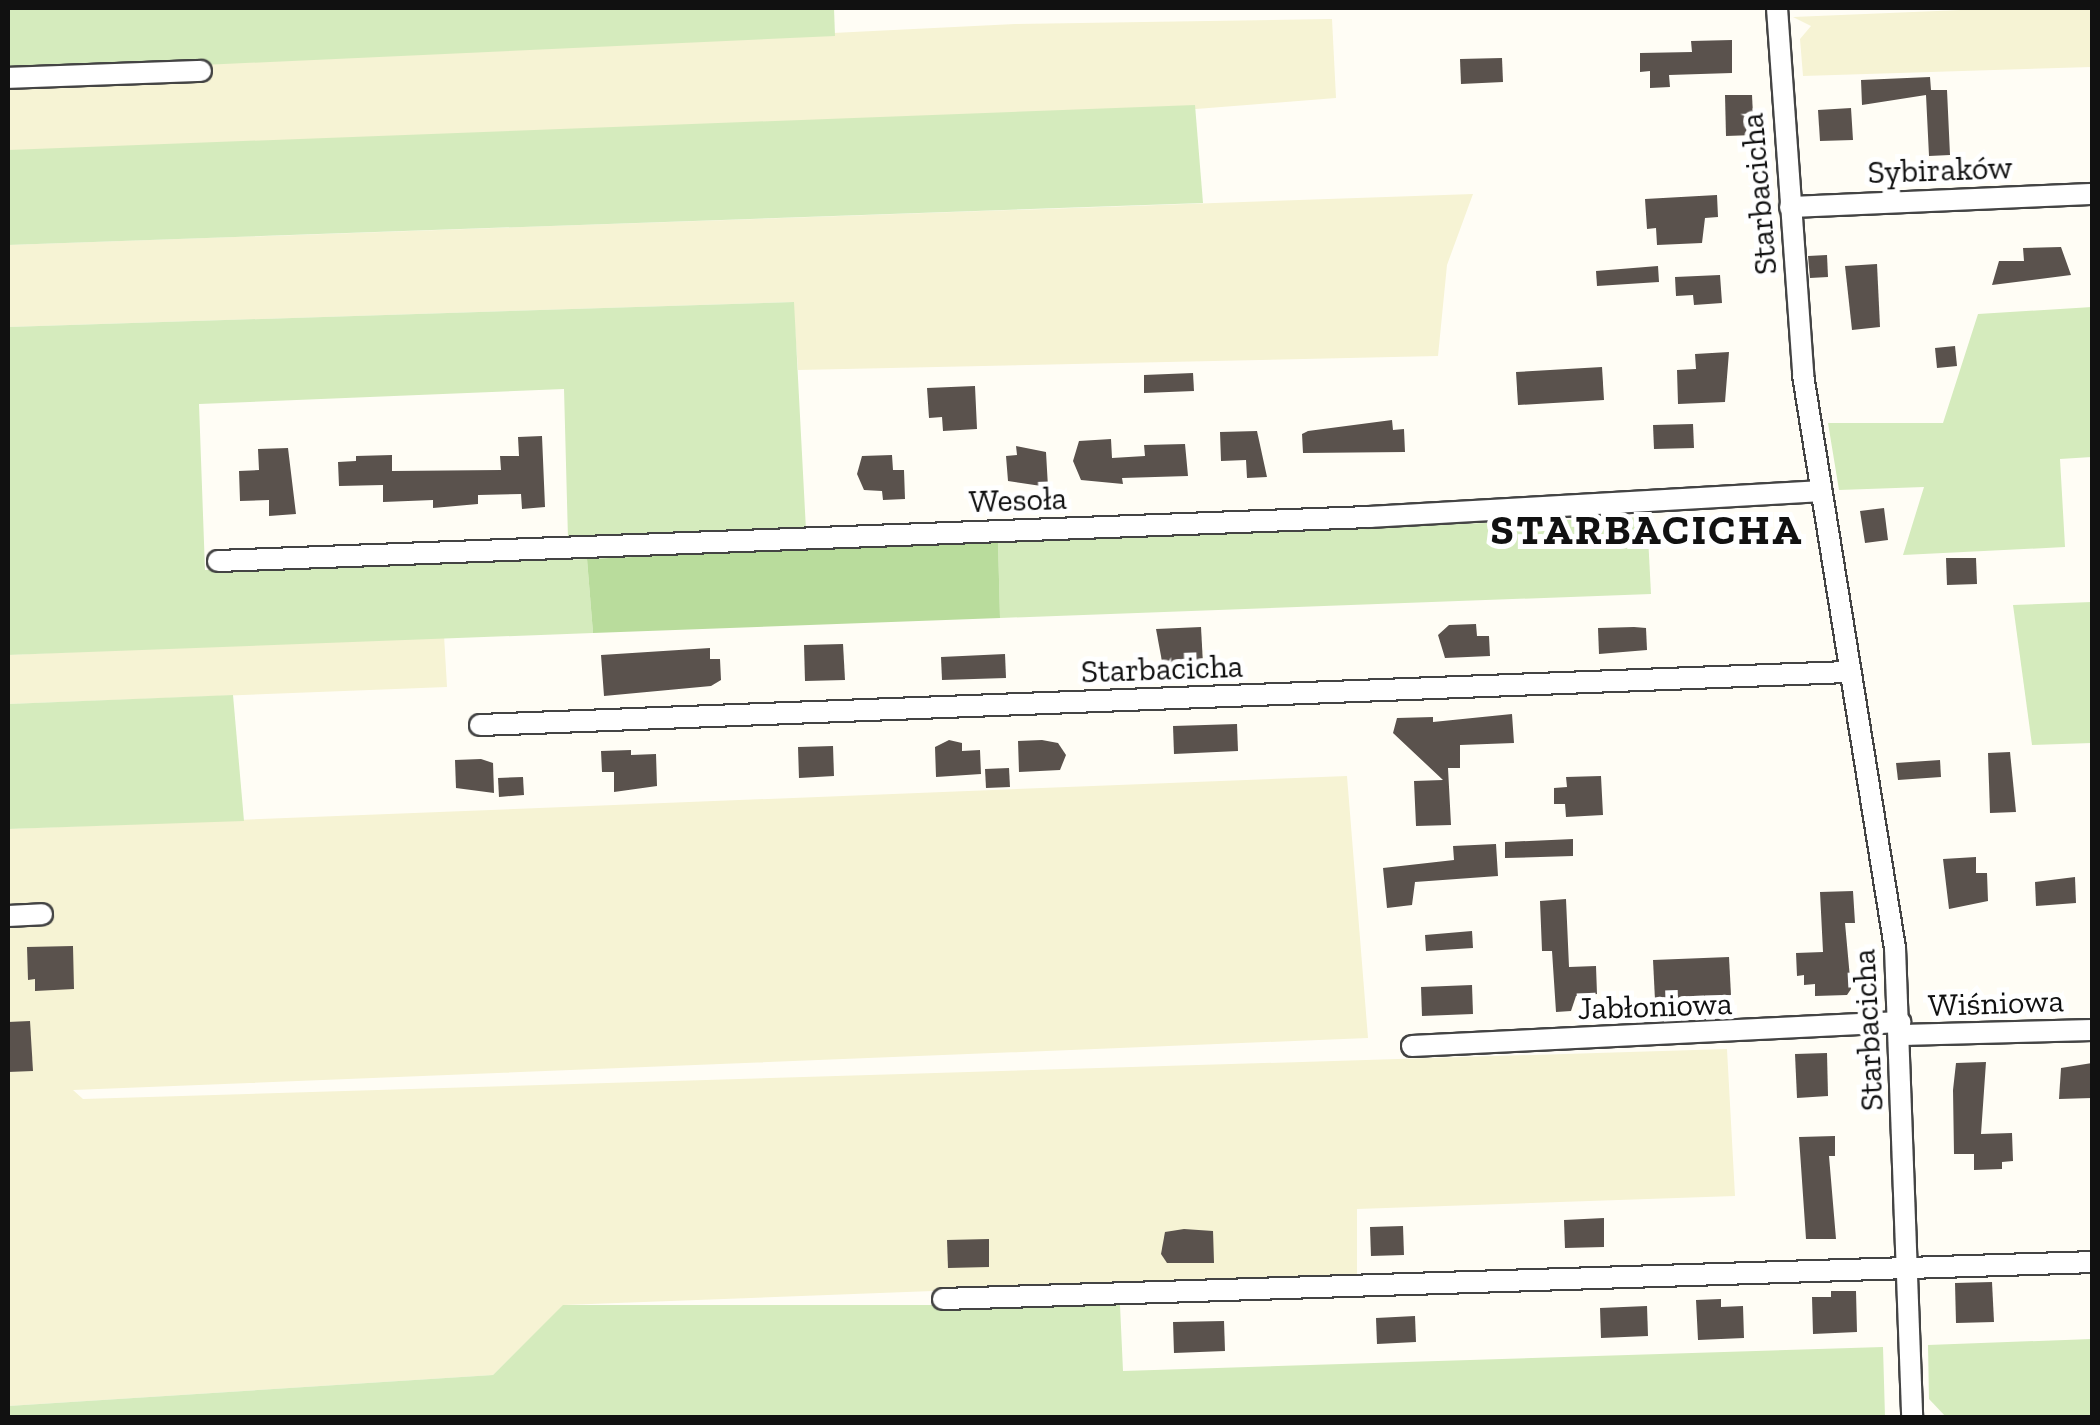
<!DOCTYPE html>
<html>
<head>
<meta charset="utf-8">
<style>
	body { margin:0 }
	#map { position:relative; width:2100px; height:1425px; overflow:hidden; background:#fffdf5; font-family:"Zilla Slab",serif }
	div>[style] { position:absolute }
	.farmland>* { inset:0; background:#f6f3d4 }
	.green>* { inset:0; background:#d5ebbd }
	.forest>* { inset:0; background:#b9dc9c }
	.building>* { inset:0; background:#5a524d }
	.roads { filter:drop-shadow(2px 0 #444) drop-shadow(-2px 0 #444) drop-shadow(0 2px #444) drop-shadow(0 -2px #444) }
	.minor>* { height:20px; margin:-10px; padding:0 10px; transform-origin:10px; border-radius:10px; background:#fff }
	span { translate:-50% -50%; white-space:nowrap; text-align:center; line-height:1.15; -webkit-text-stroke:10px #fff; paint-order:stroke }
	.street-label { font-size:32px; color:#111 }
	.district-label { font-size:42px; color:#111; font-weight:700; letter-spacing:2.5px }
	.frame { position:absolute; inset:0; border:10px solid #111; pointer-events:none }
</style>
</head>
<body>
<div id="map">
	<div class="farmland">
		<div style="clip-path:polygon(2009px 8px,2092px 8px,2092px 67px,1803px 76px,1800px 39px,1811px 26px,1793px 17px)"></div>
		<div style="clip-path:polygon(1332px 19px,1336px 98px,1196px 109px,8px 151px,8px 74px,1015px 24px)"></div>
		<div style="clip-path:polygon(1473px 194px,1447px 265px,1438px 356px,798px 370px,793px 302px,8px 327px,8px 245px)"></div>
		<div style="clip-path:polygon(444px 635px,447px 687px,8px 704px,8px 655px)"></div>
		<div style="clip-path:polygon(1347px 776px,1368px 1038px,73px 1090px,83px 1099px,1727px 1049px,1735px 1196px,1357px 1209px,1357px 1275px,564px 1305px,493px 1375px,8px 1406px,8px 829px)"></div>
	</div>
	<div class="green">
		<div style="clip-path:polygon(8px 8px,834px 8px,835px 36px,8px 74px)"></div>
		<div style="clip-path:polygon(1195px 105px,1203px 203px,8px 245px,8px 150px)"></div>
		<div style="clip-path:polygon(794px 302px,806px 530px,568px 539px,564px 389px,199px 404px,205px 570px,587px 559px,593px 633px,8px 655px,8px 327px)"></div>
		<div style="clip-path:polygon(2092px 307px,2092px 457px,2060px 459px,2065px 547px,1903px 555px,1924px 487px,1839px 490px,1828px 423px,1943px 423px,1978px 314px)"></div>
		<div style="clip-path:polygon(1647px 517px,1651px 594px,1000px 618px,998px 541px)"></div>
		<div style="clip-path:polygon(2092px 602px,2092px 743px,2032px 745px,2013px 605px)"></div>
		<div style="clip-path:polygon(233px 695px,244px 821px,8px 829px,8px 704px)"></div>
		<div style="clip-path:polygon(563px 1305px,1120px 1305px,1123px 1371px,1883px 1347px,1885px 1417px,8px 1418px,8px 1406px,493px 1375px)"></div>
		<div style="clip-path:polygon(2092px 1339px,2092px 1417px,1946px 1417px,1929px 1399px,1928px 1345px)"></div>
	</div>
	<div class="forest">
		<div style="clip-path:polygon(998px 541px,1000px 618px,593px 633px,587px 559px)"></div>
	</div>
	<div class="building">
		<div style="clip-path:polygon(1732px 40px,1732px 73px,1669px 75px,1670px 87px,1650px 88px,1650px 71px,1640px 72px,1640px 53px,1692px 52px,1691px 41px)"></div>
		<div style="clip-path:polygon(1502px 58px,1503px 82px,1461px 84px,1460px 59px)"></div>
		<div style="clip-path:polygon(1930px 77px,1931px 90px,1947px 90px,1950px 155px,1929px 156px,1926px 95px,1862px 105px,1861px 80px)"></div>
		<div style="clip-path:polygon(1725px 95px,1752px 95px,1754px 135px,1726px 136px)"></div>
		<div style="clip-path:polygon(1851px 108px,1853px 140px,1820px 141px,1818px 110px)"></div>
		<div style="clip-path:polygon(1717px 195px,1718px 217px,1705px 218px,1702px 243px,1657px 245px,1656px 228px,1647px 229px,1645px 199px)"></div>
		<div style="clip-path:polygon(2061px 247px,2071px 275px,1992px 285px,1999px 261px,2024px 261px,2023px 248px)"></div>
		<div style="clip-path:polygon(1827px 255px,1828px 277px,1810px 278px,1808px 256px)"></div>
		<div style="clip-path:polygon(1877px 264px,1880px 327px,1852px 330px,1845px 266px)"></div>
		<div style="clip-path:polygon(1658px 266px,1659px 282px,1597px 286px,1596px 271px)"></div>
		<div style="clip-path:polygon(1720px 275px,1722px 303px,1694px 305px,1693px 295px,1676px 296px,1675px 277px)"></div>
		<div style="clip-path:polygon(1955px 346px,1957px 366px,1937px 368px,1935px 348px)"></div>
		<div style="clip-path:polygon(1729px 352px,1725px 402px,1678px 404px,1677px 370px,1696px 369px,1695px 354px)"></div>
		<div style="clip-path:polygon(1602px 367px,1604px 400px,1518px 405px,1516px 372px)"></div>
		<div style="clip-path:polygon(1193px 373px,1194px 391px,1144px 393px,1144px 375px)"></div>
		<div style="clip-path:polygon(975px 386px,977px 429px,943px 431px,942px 417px,929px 418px,927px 388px)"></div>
		<div style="clip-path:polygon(1392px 420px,1393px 430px,1404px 429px,1405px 452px,1303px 453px,1302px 434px,1308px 431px)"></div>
		<div style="clip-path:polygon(1693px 424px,1694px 448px,1654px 449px,1653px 425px)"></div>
		<div style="clip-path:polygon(1257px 431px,1267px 477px,1247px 478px,1246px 460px,1221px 461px,1220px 432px)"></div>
		<div style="clip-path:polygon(542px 436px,545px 507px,522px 509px,521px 494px,478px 495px,478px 504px,433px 508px,433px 500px,383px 502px,383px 485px,339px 486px,338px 462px,356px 461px,356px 456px,392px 455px,392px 471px,501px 470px,500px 456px,519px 456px,518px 437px)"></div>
		<div style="clip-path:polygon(1111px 439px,1112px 458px,1145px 456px,1144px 445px,1185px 444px,1188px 476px,1122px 478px,1123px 484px,1081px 480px,1073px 461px,1079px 441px)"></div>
		<div style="clip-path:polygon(1016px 446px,1046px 452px,1048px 487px,1008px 481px,1006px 456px,1017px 455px)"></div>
		<div style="clip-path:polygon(288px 448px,296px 514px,269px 516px,269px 500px,240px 501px,239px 471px,259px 470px,258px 449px)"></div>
		<div style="clip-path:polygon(892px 455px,893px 470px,904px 470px,905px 499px,883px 500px,882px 491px,864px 490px,857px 474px,862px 456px)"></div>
		<div style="clip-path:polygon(1884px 508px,1888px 540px,1865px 543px,1860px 511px)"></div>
		<div style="clip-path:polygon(1946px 558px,1976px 558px,1977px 584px,1947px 585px)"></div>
		<div style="clip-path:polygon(1476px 624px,1477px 636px,1489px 636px,1490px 656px,1445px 658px,1438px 635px,1449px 625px)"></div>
		<div style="clip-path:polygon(1201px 627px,1203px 664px,1163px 667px,1156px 629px)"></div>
		<div style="clip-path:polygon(1634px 627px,1646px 628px,1647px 650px,1599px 654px,1598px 628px)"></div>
		<div style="clip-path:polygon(843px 644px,845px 680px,805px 681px,804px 645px)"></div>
		<div style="clip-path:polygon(710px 648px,710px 659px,720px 659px,721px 680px,711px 686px,604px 696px,601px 655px)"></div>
		<div style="clip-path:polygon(1005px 654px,1006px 678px,942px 680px,941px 657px)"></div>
		<div style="clip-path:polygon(1512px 714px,1514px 743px,1460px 745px,1460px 768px,1448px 768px,1451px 825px,1416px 826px,1414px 781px,1443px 780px,1393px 733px,1397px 718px,1433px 717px,1433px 722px)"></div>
		<div style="clip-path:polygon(1237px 724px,1238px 751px,1174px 754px,1173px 726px)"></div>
		<div style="clip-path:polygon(949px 740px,962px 743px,962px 751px,980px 750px,981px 774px,936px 777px,935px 747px)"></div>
		<div style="clip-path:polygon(1042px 740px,1058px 743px,1066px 755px,1060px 770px,1019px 772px,1018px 741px)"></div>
		<div style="clip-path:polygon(833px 746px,834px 776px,799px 778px,798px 747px)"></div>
		<div style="clip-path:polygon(631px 750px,631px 755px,656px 754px,657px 786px,614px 792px,614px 772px,602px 772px,601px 751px)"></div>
		<div style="clip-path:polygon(2010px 752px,2016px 812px,1990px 813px,1988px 753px)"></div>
		<div style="clip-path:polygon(481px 759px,493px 763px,494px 793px,456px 788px,455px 760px)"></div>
		<div style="clip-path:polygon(1940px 760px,1941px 777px,1898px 780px,1896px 763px)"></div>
		<div style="clip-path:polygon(1009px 768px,1010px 787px,986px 788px,985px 769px)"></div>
		<div style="clip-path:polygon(1601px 776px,1603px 815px,1566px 817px,1565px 804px,1554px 804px,1554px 788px,1567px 787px,1566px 777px)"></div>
		<div style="clip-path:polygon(523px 777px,524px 795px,499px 797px,498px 778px)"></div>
		<div style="clip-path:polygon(1573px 839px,1573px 856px,1505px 858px,1505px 842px)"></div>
		<div style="clip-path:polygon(1496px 844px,1498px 876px,1415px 882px,1412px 905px,1387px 908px,1383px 868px,1454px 860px,1453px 846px)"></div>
		<div style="clip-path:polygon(1976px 857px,1976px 873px,1987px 873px,1988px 901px,1949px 909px,1943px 859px)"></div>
		<div style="clip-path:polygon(2075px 877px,2076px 903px,2036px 906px,2035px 882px)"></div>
		<div style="clip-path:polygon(1853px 891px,1855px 923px,1845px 923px,1851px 989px,1847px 995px,1815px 996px,1815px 984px,1804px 985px,1804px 975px,1797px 976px,1796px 953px,1823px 952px,1820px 892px)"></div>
		<div style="clip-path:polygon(1566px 899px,1569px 967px,1596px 966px,1597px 994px,1576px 996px,1571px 1011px,1556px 1012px,1552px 951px,1542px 951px,1540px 901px)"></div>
		<div style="clip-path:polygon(1472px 931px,1473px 948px,1426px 951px,1425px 935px)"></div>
		<div style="clip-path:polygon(73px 946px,74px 989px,35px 991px,35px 979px,28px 980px,27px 947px)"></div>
		<div style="clip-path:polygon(1729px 957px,1731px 995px,1655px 1000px,1653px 960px)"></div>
		<div style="clip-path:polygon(1472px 985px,1473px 1014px,1422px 1016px,1421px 987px)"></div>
		<div style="clip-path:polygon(30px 1021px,33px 1071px,8px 1072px,8px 1022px)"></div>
		<div style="clip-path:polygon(1827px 1053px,1828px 1096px,1797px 1098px,1795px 1054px)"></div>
		<div style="clip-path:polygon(1986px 1062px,1981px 1134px,2012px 1133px,2013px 1161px,2002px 1162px,2002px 1169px,1974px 1170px,1974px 1154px,1954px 1154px,1953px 1090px,1956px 1063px)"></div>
		<div style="clip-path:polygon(2092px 1063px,2092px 1098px,2059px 1099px,2061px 1068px)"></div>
		<div style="clip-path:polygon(1835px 1136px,1835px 1156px,1829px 1156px,1836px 1239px,1806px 1239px,1799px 1137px)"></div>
		<div style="clip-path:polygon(1604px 1218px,1604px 1247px,1565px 1248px,1564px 1220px)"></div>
		<div style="clip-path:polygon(1403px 1226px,1404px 1255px,1371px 1256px,1370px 1227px)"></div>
		<div style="clip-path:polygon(1184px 1229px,1213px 1231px,1214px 1263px,1167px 1263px,1161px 1254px,1165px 1232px)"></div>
		<div style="clip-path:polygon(989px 1239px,989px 1267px,948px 1268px,947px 1240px)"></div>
		<div style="clip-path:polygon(1992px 1282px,1994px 1322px,1956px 1323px,1955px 1283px)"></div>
		<div style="clip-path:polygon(1831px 1291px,1856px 1291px,1857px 1332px,1813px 1334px,1812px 1297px,1831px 1297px)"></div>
		<div style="clip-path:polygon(1721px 1299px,1721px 1307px,1743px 1306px,1744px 1338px,1698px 1340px,1696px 1300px)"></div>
		<div style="clip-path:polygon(1647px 1306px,1648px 1336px,1601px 1338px,1600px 1308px)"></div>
		<div style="clip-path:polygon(1415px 1316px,1416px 1342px,1377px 1344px,1376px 1318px)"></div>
		<div style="clip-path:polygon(1224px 1321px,1225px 1351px,1174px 1353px,1173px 1322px)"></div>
	</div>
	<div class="roads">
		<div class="minor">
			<div style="left:1777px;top:8px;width:368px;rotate:85.9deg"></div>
			<div style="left:1803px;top:375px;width:580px;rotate:80.88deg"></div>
			<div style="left:1895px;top:948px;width:470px;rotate:87.9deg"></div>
			<div style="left:8px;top:78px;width:193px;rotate:-2.1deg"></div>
			<div style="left:1790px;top:207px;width:302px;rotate:-2.5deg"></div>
			<div style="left:218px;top:561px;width:1153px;rotate:-2.19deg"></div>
			<div style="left:1370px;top:517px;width:452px;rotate:-3.3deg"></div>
			<div style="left:480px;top:725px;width:1368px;rotate:-2.22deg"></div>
			<div style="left:8px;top:916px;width:34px;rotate:-3deg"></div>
			<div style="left:1901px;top:1035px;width:191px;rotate:-1.5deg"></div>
			<div style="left:1412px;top:1046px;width:489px;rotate:-2.8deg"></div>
			<div style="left:943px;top:1299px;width:1150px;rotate:-1.84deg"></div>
		</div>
	</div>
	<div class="street-label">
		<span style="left:1940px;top:170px;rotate:-2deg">Sybiraków</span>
		<span style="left:1759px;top:194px;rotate:-95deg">Starbacicha</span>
		<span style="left:1018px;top:500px;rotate:-2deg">Wesoła</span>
		<span style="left:1162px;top:669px;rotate:-2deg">Starbacicha</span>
		<span style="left:1996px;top:1003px;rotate:-2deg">Wiśniowa</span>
		<span style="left:1655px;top:1006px;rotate:-2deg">Jabłoniowa</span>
		<span style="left:1868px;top:1030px;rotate:-93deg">Starbacicha</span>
	</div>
	<div class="district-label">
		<span style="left:1647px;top:530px">STARBACICHA</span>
	</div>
	<div class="frame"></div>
</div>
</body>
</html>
